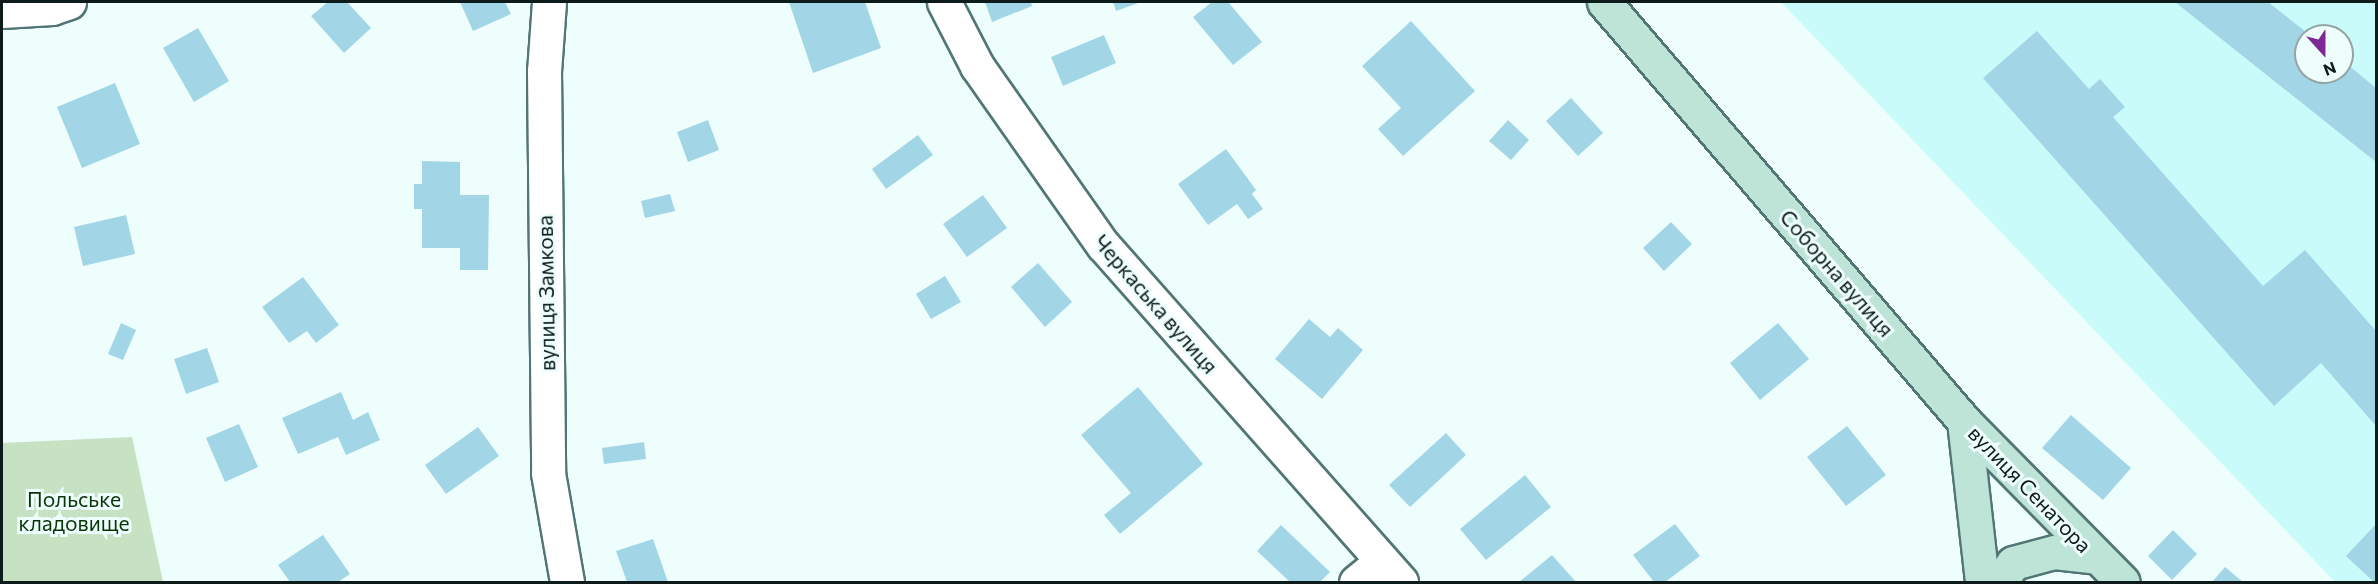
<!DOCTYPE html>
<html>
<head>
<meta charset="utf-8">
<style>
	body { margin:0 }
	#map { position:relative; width:2378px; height:584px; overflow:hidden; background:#eefefd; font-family:Commissioner,sans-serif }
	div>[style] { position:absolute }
	.built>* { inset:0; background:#c8fbf9 }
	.green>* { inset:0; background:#c6e2c3 }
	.building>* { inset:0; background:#a2d6e6 }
	.roads { filter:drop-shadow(2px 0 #517675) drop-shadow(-2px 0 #517675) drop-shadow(0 2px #517675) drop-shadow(0 -2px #517675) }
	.street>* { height:33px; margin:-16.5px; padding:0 16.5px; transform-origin:16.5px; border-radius:16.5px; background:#fff }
	.secondary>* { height:33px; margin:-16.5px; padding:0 16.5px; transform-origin:16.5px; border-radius:16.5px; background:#bee4d8 }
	span { translate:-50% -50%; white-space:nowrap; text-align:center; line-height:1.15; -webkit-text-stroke:6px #eefefd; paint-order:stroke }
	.street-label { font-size:21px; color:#0d1c1b }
	.park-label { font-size:21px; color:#083506 }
	.frame { position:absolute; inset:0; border:3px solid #0d1c1b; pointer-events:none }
	.north { position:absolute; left:2294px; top:24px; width:60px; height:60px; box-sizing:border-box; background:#eefefd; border:2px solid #94a4a3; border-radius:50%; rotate:159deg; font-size:16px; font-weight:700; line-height:24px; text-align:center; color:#0d1c1b }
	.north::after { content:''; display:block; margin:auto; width:21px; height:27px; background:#7f2795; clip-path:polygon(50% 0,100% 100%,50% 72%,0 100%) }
</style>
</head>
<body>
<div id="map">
	<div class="built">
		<div style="clip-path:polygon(evenodd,1781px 2px,2376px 2px,2376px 582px,2335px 582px,1781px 2px,2306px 36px,2342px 36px,2342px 72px,2306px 72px,2306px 36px)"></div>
	</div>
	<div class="green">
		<div style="clip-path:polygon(132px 437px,163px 582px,2px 582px,2px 443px)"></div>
	</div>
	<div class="building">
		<div style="clip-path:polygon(328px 2px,347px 2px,371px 28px,344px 53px,311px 16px)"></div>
		<div style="clip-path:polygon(460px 2px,505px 2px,511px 14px,473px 31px)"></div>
		<div style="clip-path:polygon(789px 2px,865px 2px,881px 48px,813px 73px)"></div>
		<div style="clip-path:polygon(985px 2px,1031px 2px,1032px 6px,992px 22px)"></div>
		<div style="clip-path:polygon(1113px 2px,1141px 2px,1116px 11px)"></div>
		<div style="clip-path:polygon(1212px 2px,1228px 2px,1262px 42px,1233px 65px,1193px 17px)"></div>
		<div style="clip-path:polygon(2175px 2px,2268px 2px,2311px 36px,2306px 36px,2306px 72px,2342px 72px,2342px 60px,2376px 88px,2376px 162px)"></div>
		<div style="clip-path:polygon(1411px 21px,1475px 91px,1403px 156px,1378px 129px,1401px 108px,1362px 66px)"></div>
		<div style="clip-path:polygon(198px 28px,229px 81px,194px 102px,163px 48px)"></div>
		<div style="clip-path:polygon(2037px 31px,2089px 89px,2100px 79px,2125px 107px,2113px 117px,2263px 286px,2305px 250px,2376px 331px,2376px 426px,2321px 363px,2274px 406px,1983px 78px)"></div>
		<div style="clip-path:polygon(1104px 35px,1116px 63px,1063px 86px,1051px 57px)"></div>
		<div style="clip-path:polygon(115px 83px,140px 144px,82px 168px,57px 107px)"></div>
		<div style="clip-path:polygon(1571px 98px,1603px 133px,1578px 156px,1546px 121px)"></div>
		<div style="clip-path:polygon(708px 120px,719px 150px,688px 162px,677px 132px)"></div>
		<div style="clip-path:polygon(1508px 120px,1529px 140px,1511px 160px,1489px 141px)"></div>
		<div style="clip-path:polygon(918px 135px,933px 155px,886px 189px,872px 169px)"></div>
		<div style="clip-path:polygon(1226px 149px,1256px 190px,1252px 194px,1263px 209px,1248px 219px,1237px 204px,1208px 225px,1178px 184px)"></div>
		<div style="clip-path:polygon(422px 161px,460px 162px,460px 195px,489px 195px,488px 270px,460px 270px,460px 248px,422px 248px,422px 209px,414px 209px,414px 184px,422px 184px)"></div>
		<div style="clip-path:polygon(670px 194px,675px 211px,645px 218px,641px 201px)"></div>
		<div style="clip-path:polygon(983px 195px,1007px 228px,967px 257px,943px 224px)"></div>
		<div style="clip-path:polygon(126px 215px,135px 254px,83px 266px,74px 227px)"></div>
		<div style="clip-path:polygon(1671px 222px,1692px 244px,1664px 271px,1643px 248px)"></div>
		<div style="clip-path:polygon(1038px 263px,1072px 302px,1045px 327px,1011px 287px)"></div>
		<div style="clip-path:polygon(945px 276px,961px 302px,931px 319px,916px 294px)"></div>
		<div style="clip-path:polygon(303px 277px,339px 325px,316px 343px,307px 331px,289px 343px,262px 307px)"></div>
		<div style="clip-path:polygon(1309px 319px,1330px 337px,1338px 328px,1363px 350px,1322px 399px,1275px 359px)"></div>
		<div style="clip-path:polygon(121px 323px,136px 330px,123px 360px,108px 354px)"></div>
		<div style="clip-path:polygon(1778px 323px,1809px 359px,1760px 400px,1730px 363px)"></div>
		<div style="clip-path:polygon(207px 348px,219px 382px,186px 394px,174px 359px)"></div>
		<div style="clip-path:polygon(1138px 387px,1203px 464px,1120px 534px,1104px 515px,1131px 493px,1081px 435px)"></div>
		<div style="clip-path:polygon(341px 392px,353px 420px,368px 412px,380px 440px,346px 455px,338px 437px,298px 454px,282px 418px)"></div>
		<div style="clip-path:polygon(2071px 415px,2131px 468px,2103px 500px,2042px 448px)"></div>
		<div style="clip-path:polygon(239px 424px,258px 467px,225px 482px,206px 438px)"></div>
		<div style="clip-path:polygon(1847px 426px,1886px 475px,1846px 506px,1807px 457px)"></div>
		<div style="clip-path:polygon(478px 427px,499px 456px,446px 494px,425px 465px)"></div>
		<div style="clip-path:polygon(1446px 433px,1466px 455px,1410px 507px,1389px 485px)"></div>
		<div style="clip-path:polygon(644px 442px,646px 459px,604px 464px,602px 448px)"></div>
		<div style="clip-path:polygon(1525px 475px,1551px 507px,1486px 560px,1460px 529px)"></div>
		<div style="clip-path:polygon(1675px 524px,1700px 556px,1665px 582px,1654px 582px,1633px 555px)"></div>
		<div style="clip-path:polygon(2376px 524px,2376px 582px,2374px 582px,2346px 556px)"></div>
		<div style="clip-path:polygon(1281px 525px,1330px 572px,1320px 582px,1290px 582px,1257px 551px)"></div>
		<div style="clip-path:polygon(2173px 530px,2197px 554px,2172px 580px,2148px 556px)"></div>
		<div style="clip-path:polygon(323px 535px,350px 574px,338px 582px,290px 582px,278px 565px)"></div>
		<div style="clip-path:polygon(653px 539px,668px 582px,627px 582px,616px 551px)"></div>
		<div style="clip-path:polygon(1552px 555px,1576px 582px,1519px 582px)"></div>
		<div style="clip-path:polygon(2225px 567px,2243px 582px,2212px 582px)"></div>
	</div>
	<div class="roads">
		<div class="street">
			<div style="left:549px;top:2px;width:69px;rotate:94.1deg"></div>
			<div style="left:544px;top:71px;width:402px;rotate:89.4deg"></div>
			<div style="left:548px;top:473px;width:111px;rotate:80.1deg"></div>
			<div style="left:944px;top:2px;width:72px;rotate:62.7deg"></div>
			<div style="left:977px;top:66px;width:219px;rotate:54.9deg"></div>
			<div style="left:1103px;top:245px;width:450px;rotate:48.5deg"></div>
			<div style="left:2px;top:11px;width:50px;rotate:-3.4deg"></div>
			<div style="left:52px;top:8px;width:18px;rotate:-19deg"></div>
			<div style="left:1356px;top:582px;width:32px;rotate:-39deg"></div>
		</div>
		<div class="secondary">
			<div style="left:1604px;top:2px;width:552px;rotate:49.33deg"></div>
			<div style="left:1964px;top:421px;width:162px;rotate:83.6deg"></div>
			<div style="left:1964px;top:421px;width:226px;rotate:45.4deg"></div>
			<div style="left:2001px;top:582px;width:22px;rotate:-58deg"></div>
			<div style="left:2013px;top:563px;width:42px;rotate:-15deg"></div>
			<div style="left:2054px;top:552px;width:43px;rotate:6.6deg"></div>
		</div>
	</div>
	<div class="street-label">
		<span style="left:1837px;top:273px;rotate:49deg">Соборна вулиця</span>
		<span style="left:546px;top:293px;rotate:-91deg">вулиця Замкова</span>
		<span style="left:1156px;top:304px;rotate:49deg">Черкаська вулиця</span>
		<span style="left:2030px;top:489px;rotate:46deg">вулиця Сенатора</span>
	</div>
	<div class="park-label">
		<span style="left:74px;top:511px">Польське<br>кладовище</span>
	</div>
	<div class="frame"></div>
	<div class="north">N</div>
</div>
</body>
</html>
